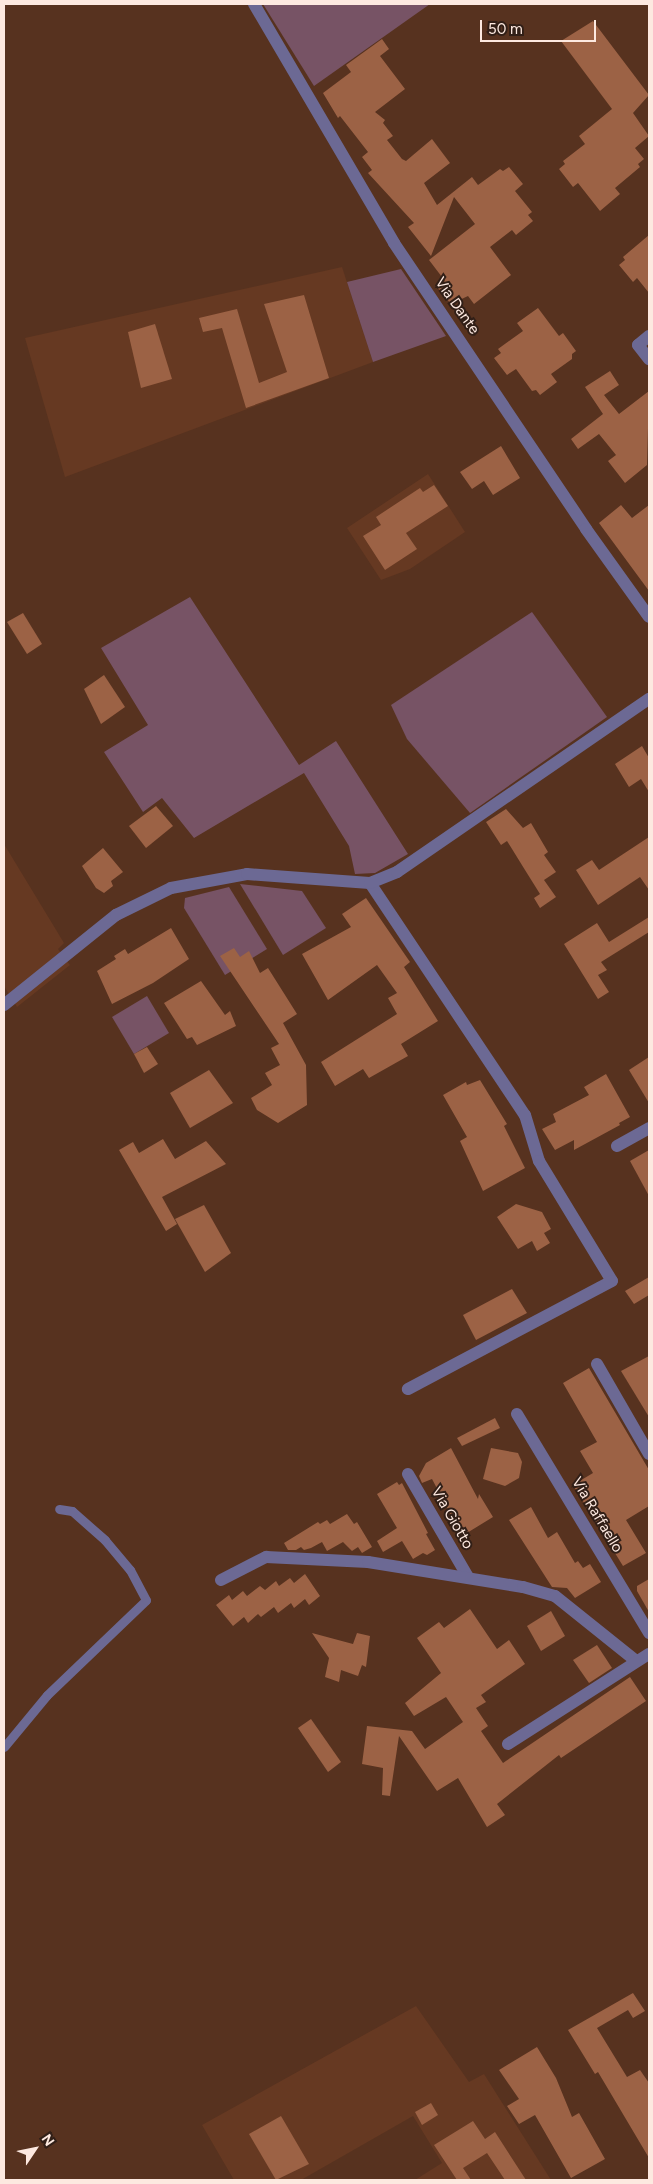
<!DOCTYPE html>
<html>
<head>
<meta charset="utf-8">
<style>
	body { margin:0 }
	#map { position:relative; width:653px; height:2184px; overflow:hidden; background:#57321f; font-family:Figtree,sans-serif }
	div>[style] { position:absolute }
	.built>* { inset:0; background:#663922 }
	.green>* { inset:0; background:#775365 }
	.building>* { inset:0; background:#9c6245 }
	.lane>* { height:9px; margin:-4.5px; padding:0 4.5px; transform-origin:4.5px; border-radius:4.5px; background:#6c6994 }
	.street>* { height:12px; margin:-6px; padding:0 6px; transform-origin:6px; border-radius:6px; background:#6c6994 }
	span { translate:-50% -50%; white-space:nowrap; text-align:center; line-height:1.15; -webkit-text-stroke:4px #311f17; paint-order:stroke }
	.street-label { font-size:15px; color:#fde9e0 }
	.frame { position:absolute; inset:0; border:5px solid #fde9e0; pointer-events:none }
	.north { position:absolute; left:10px; top:2124px; width:50px; height:50px; -webkit-text-stroke:4px #311f17; paint-order:stroke; rotate:56deg; font-size:14px; font-weight:700; line-height:20px; text-align:center; color:#fde9e0 }
	.north::after { content:''; display:block; margin:auto; width:18px; height:22px; background:#fde9e0; clip-path:polygon(50% 0,100% 100%,50% 72%,0 100%) }
	.scale { position:absolute; left:480px; top:20px; width:116px; height:22px; box-sizing:border-box; border:2px solid #fde9e0; border-top:0; padding-left:6px; font-size:15px; line-height:18px; white-space:nowrap; color:#fde9e0; -webkit-text-stroke:4px #311f17; paint-order:stroke }
</style>
</head>
<body>
<div id="map">
	<div class="built">
		<div style="clip-path:polygon(342px 267px,373px 362px,65px 477px,25px 338px)"></div>
		<div style="clip-path:polygon(428px 474px,465px 532px,410px 569px,381px 580px,347px 528px)"></div>
		<div style="clip-path:polygon(4px 844px,64px 943px,58px 949px,70px 965px,17px 1007px,4px 986px)"></div>
		<div style="clip-path:polygon(416px 2006px,469px 2082px,484px 2074px,551px 2180px,415px 2180px,442px 2163px,413px 2116px,301px 2180px,234px 2180px,202px 2125px)"></div>
	</div>
	<div class="green">
		<div style="clip-path:polygon(263px 4px,430px 4px,314px 86px)"></div>
		<div style="clip-path:polygon(401px 269px,446px 336px,373px 362px,347px 282px)"></div>
		<div style="clip-path:polygon(190px 597px,299px 765px,336px 741px,408px 854px,375px 873px,355px 874px,349px 846px,304px 773px,194px 838px,162px 798px,143px 812px,104px 752px,148px 725px,101px 648px)"></div>
		<div style="clip-path:polygon(532px 612px,607px 717px,470px 813px,407px 739px,391px 705px)"></div>
		<div style="clip-path:polygon(240px 884px,302px 891px,326px 928px,283px 955px)"></div>
		<div style="clip-path:polygon(229px 887px,267px 949px,225px 975px,184px 908px,185px 898px)"></div>
		<div style="clip-path:polygon(147px 996px,169px 1033px,134px 1054px,112px 1017px)"></div>
	</div>
	<div class="building">
		<div style="clip-path:polygon(593px 21px,649px 95px,633px 113px,649px 136px,635px 148px,644px 159px,638px 164px,640px 167px,615px 188px,620px 194px,600px 211px,578px 183px,573px 187px,559px 169px,565px 164px,563px 161px,585px 144px,579px 136px,612px 109px,561px 41px)"></div>
		<div style="clip-path:polygon(382px 39px,389px 49px,380px 56px,405px 89px,375px 112px,385px 120px,383px 123px,393px 136px,387px 140px,402px 159px,406px 161px,432px 139px,450px 163px,424px 183px,437px 205px,472px 177px,478px 185px,500px 169px,503px 171px,509px 167px,523px 184px,515px 191px,532px 212px,528px 215px,533px 221px,516px 235px,512px 230px,490px 247px,511px 275px,474px 304px,468px 296px,451px 304px,437px 287px,445px 281px,429px 260px,475px 224px,454px 197px,431px 256px,408px 227px,414px 223px,368px 173px,372px 170px,362px 157px,368px 152px,340px 116px,338px 118px,323px 93px,351px 72px,346px 65px)"></div>
		<div style="clip-path:polygon(649px 235px,649px 293px,637px 278px,633px 282px,619px 265px,625px 260px,623px 257px)"></div>
		<div style="clip-path:polygon(304px 295px,329px 378px,246px 408px,222px 328px,203px 332px,199px 318px,237px 309px,259px 383px,287px 372px,264px 304px)"></div>
		<div style="clip-path:polygon(538px 308px,559px 336px,563px 333px,576px 351px,572px 354px,572px 359px,551px 374px,557px 382px,540px 395px,536px 390px,532px 391px,516px 369px,507px 375px,494px 358px,501px 353px,498px 349px,523px 331px,517px 323px)"></div>
		<div style="clip-path:polygon(155px 324px,172px 379px,141px 388px,128px 332px)"></div>
		<div style="clip-path:polygon(610px 371px,619px 385px,604px 395px,619px 414px,649px 391px,647px 465px,625px 483px,608px 461px,616px 455px,599px 434px,578px 449px,571px 439px,603px 414px,585px 387px)"></div>
		<div style="clip-path:polygon(501px 446px,520px 478px,493px 495px,484px 481px,472px 489px,460px 472px)"></div>
		<div style="clip-path:polygon(434px 485px,448px 506px,406px 533px,417px 549px,385px 570px,363px 536px,381px 525px,376px 517px,420px 488px,423px 492px)"></div>
		<div style="clip-path:polygon(621px 505px,632px 518px,649px 505px,649px 591px,599px 523px)"></div>
		<div style="clip-path:polygon(23px 613px,42px 644px,27px 654px,7px 622px)"></div>
		<div style="clip-path:polygon(104px 675px,125px 707px,101px 724px,84px 689px)"></div>
		<div style="clip-path:polygon(642px 746px,649px 758px,649px 792px,641px 779px,629px 787px,615px 764px)"></div>
		<div style="clip-path:polygon(156px 806px,173px 826px,146px 848px,129px 826px)"></div>
		<div style="clip-path:polygon(506px 809px,523px 828px,531px 823px,548px 852px,544px 855px,556px 872px,544px 880px,556px 897px,540px 908px,534px 898px,540px 894px,525px 870px,507px 841px,501px 845px,486px 822px)"></div>
		<div style="clip-path:polygon(649px 837px,649px 890px,640px 877px,598px 905px,576px 870px,592px 860px,599px 870px)"></div>
		<div style="clip-path:polygon(103px 848px,123px 872px,111px 881px,113px 886px,104px 893px,96px 888px,82px 866px)"></div>
		<div style="clip-path:polygon(366px 898px,410px 962px,404px 967px,438px 1021px,401px 1044px,408px 1056px,369px 1078px,363px 1069px,335px 1086px,321px 1062px,397px 1014px,388px 998px,397px 993px,377px 965px,328px 1000px,302px 954px,351px 927px,342px 914px)"></div>
		<div style="clip-path:polygon(649px 917px,649px 932px,601px 962px,607px 970px,598px 975px,609px 992px,598px 999px,564px 944px,597px 923px,609px 942px)"></div>
		<div style="clip-path:polygon(171px 928px,189px 959px,153px 983px,112px 1004px,97px 971px,116px 959px,114px 956px,125px 949px,128px 954px)"></div>
		<div style="clip-path:polygon(234px 948px,240px 957px,249px 951px,260px 973px,268px 968px,297px 1014px,283px 1023px,306px 1065px,307px 1105px,278px 1123px,257px 1110px,251px 1098px,272px 1085px,265px 1073px,280px 1065px,271px 1048px,279px 1044px,220px 956px)"></div>
		<div style="clip-path:polygon(201px 981px,225px 1015px,230px 1011px,236px 1026px,197px 1045px,192px 1037px,187px 1039px,164px 1003px)"></div>
		<div style="clip-path:polygon(147px 1047px,158px 1064px,144px 1073px,134px 1054px)"></div>
		<div style="clip-path:polygon(649px 1057px,649px 1103px,629px 1070px)"></div>
		<div style="clip-path:polygon(209px 1070px,233px 1103px,190px 1128px,170px 1093px)"></div>
		<div style="clip-path:polygon(606px 1074px,630px 1117px,619px 1123px,620px 1125px,574px 1150px,574px 1140px,555px 1150px,542px 1129px,556px 1122px,553px 1114px,589px 1095px,584px 1087px)"></div>
		<div style="clip-path:polygon(480px 1080px,507px 1124px,504px 1126px,525px 1168px,483px 1191px,460px 1141px,467px 1137px,443px 1095px,466px 1082px,467px 1085px)"></div>
		<div style="clip-path:polygon(163px 1139px,175px 1159px,206px 1141px,226px 1164px,162px 1197px,177px 1224px,166px 1231px,119px 1150px,133px 1142px,139px 1153px)"></div>
		<div style="clip-path:polygon(649px 1150px,649px 1196px,630px 1161px)"></div>
		<div style="clip-path:polygon(516px 1204px,542px 1212px,551px 1229px,544px 1233px,550px 1243px,537px 1251px,532px 1241px,518px 1249px,497px 1217px)"></div>
		<div style="clip-path:polygon(204px 1205px,231px 1253px,205px 1272px,175px 1219px)"></div>
		<div style="clip-path:polygon(649px 1277px,649px 1295px,634px 1304px,625px 1291px)"></div>
		<div style="clip-path:polygon(512px 1289px,527px 1313px,476px 1340px,463px 1315px)"></div>
		<div style="clip-path:polygon(649px 1356px,649px 1417px,621px 1371px)"></div>
		<div style="clip-path:polygon(589px 1368px,649px 1470px,649px 1506px,626px 1520px,646px 1553px,623px 1566px,573px 1485px,593px 1473px,580px 1451px,597px 1442px,563px 1383px)"></div>
		<div style="clip-path:polygon(495px 1418px,500px 1428px,462px 1446px,457px 1438px)"></div>
		<div style="clip-path:polygon(451px 1448px,478px 1499px,479px 1494px,493px 1517px,462px 1536px,432px 1479px,422px 1483px,419px 1476px,426px 1463px)"></div>
		<div style="clip-path:polygon(491px 1448px,518px 1453px,522px 1462px,519px 1478px,505px 1486px,483px 1479px)"></div>
		<div style="clip-path:polygon(397px 1482px,399px 1485px,402px 1483px,428px 1533px,426px 1534px,435px 1550px,427px 1555px,423px 1553px,413px 1559px,402px 1541px,383px 1552px,377px 1541px,397px 1528px,377px 1494px)"></div>
		<div style="clip-path:polygon(531px 1507px,548px 1538px,557px 1532px,575px 1563px,578px 1561px,583px 1568px,590px 1564px,601px 1582px,575px 1598px,567px 1588px,552px 1587px,509px 1520px)"></div>
		<div style="clip-path:polygon(347px 1514px,354px 1524px,357px 1522px,372px 1547px,362px 1553px,358px 1547px,352px 1551px,343px 1542px,327px 1551px,322px 1542px,311px 1548px,304px 1550px,301px 1547px,296px 1550px,288px 1550px,284px 1543px,318px 1522px,320px 1524px,327px 1520px,330px 1524px)"></div>
		<div style="clip-path:polygon(305px 1574px,320px 1596px,309px 1605px,305px 1599px,294px 1608px,291px 1603px,278px 1613px,274px 1607px,261px 1617px,258px 1614px,248px 1623px,244px 1617px,233px 1626px,216px 1605px,229px 1595px,232px 1600px,243px 1591px,247px 1596px,260px 1586px,265px 1590px,276px 1581px,279px 1586px,290px 1578px,294px 1583px)"></div>
		<div style="clip-path:polygon(649px 1579px,649px 1612px,637px 1591px,637px 1586px)"></div>
		<div style="clip-path:polygon(470px 1609px,497px 1649px,509px 1640px,525px 1664px,481px 1695px,486px 1702px,476px 1708px,488px 1726px,481px 1731px,503px 1763px,630px 1677px,646px 1701px,561px 1758px,559px 1755px,497px 1804px,505px 1815px,487px 1827px,458px 1778px,437px 1791px,399px 1736px,390px 1796px,382px 1795px,383px 1768px,362px 1764px,367px 1726px,412px 1731px,425px 1749px,463px 1722px,446px 1697px,414px 1716px,405px 1703px,441px 1673px,417px 1638px,439px 1622px,444px 1628px)"></div>
		<div style="clip-path:polygon(551px 1611px,565px 1636px,541px 1651px,527px 1626px)"></div>
		<div style="clip-path:polygon(312px 1633px,353px 1644px,357px 1633px,370px 1636px,366px 1667px,362px 1665px,358px 1676px,341px 1670px,339px 1682px,325px 1677px,329px 1658px)"></div>
		<div style="clip-path:polygon(597px 1645px,612px 1668px,589px 1683px,573px 1660px)"></div>
		<div style="clip-path:polygon(311px 1719px,341px 1762px,328px 1772px,298px 1728px)"></div>
		<div style="clip-path:polygon(633px 1993px,645px 2011px,633px 2018px,628px 2010px,597px 2028px,627px 2077px,640px 2070px,649px 2083px,649px 2158px,598px 2072px,595px 2074px,568px 2030px)"></div>
		<div style="clip-path:polygon(537px 2047px,556px 2078px,572px 2117px,579px 2113px,605px 2159px,571px 2178px,535px 2115px,519px 2124px,507px 2106px,519px 2099px,499px 2070px)"></div>
		<div style="clip-path:polygon(431px 2103px,438px 2115px,422px 2125px,415px 2112px)"></div>
		<div style="clip-path:polygon(281px 2116px,309px 2164px,276px 2180px,249px 2134px)"></div>
		<div style="clip-path:polygon(473px 2121px,485px 2139px,495px 2132px,526px 2180px,505px 2180px,487px 2153px,463px 2168px,471px 2180px,457px 2180px,434px 2145px)"></div>
	</div>
	<div class="lane">
		<div style="left:4px;top:1747px;width:67px;rotate:-50.4deg"></div>
		<div style="left:47px;top:1695px;width:137px;rotate:-43.8deg"></div>
		<div style="left:146px;top:1600px;width:34px;rotate:-118deg"></div>
		<div style="left:130px;top:1570px;width:39px;rotate:-130deg"></div>
		<div style="left:105px;top:1540px;width:44px;rotate:-138.7deg"></div>
		<div style="left:72px;top:1511px;width:13px;rotate:-171deg"></div>
	</div>
	<div class="street">
		<div style="left:254px;top:4px;width:277px;rotate:59.6deg"></div>
		<div style="left:394px;top:243px;width:344px;rotate:56.1deg"></div>
		<div style="left:586px;top:529px;width:108px;rotate:54.4deg"></div>
		<div style="left:649px;top:336px;width:14px;rotate:141deg"></div>
		<div style="left:638px;top:345px;width:18px;rotate:52deg"></div>
		<div style="left:370px;top:883px;width:279px;rotate:56.3deg"></div>
		<div style="left:525px;top:1115px;width:48px;rotate:73.1deg"></div>
		<div style="left:539px;top:1161px;width:140px;rotate:58.7deg"></div>
		<div style="left:612px;top:1281px;width:231px;rotate:152.1deg"></div>
		<div style="left:4px;top:1005px;width:144px;rotate:-38.8deg"></div>
		<div style="left:116px;top:915px;width:61px;rotate:-26.1deg"></div>
		<div style="left:171px;top:888px;width:77px;rotate:-10.4deg"></div>
		<div style="left:247px;top:874px;width:123px;rotate:4.2deg"></div>
		<div style="left:370px;top:883px;width:29px;rotate:-22deg"></div>
		<div style="left:397px;top:872px;width:306px;rotate:-34.5deg"></div>
		<div style="left:617px;top:1146px;width:37px;rotate:-29deg"></div>
		<div style="left:597px;top:1364px;width:104px;rotate:60deg"></div>
		<div style="left:517px;top:1414px;width:256px;rotate:58.9deg"></div>
		<div style="left:408px;top:1474px;width:119px;rotate:59.8deg"></div>
		<div style="left:221px;top:1580px;width:51px;rotate:-27.1deg"></div>
		<div style="left:266px;top:1557px;width:102px;rotate:2.8deg"></div>
		<div style="left:368px;top:1562px;width:157px;rotate:9.2deg"></div>
		<div style="left:523px;top:1587px;width:33px;rotate:16deg"></div>
		<div style="left:555px;top:1596px;width:104px;rotate:38.7deg"></div>
		<div style="left:508px;top:1744px;width:167px;rotate:-32.6deg"></div>
	</div>
	<div class="street-label">
		<span style="left:457px;top:306px;rotate:55deg">Via Dante</span>
		<span style="left:597px;top:1515px;rotate:59deg">Via Raffaello</span>
		<span style="left:452px;top:1518px;rotate:60deg">Via Giotto</span>
	</div>
	<div class="frame"></div>
	<div class="north">N</div>
	<div class="scale">50 m</div>
</div>
</body>
</html>
